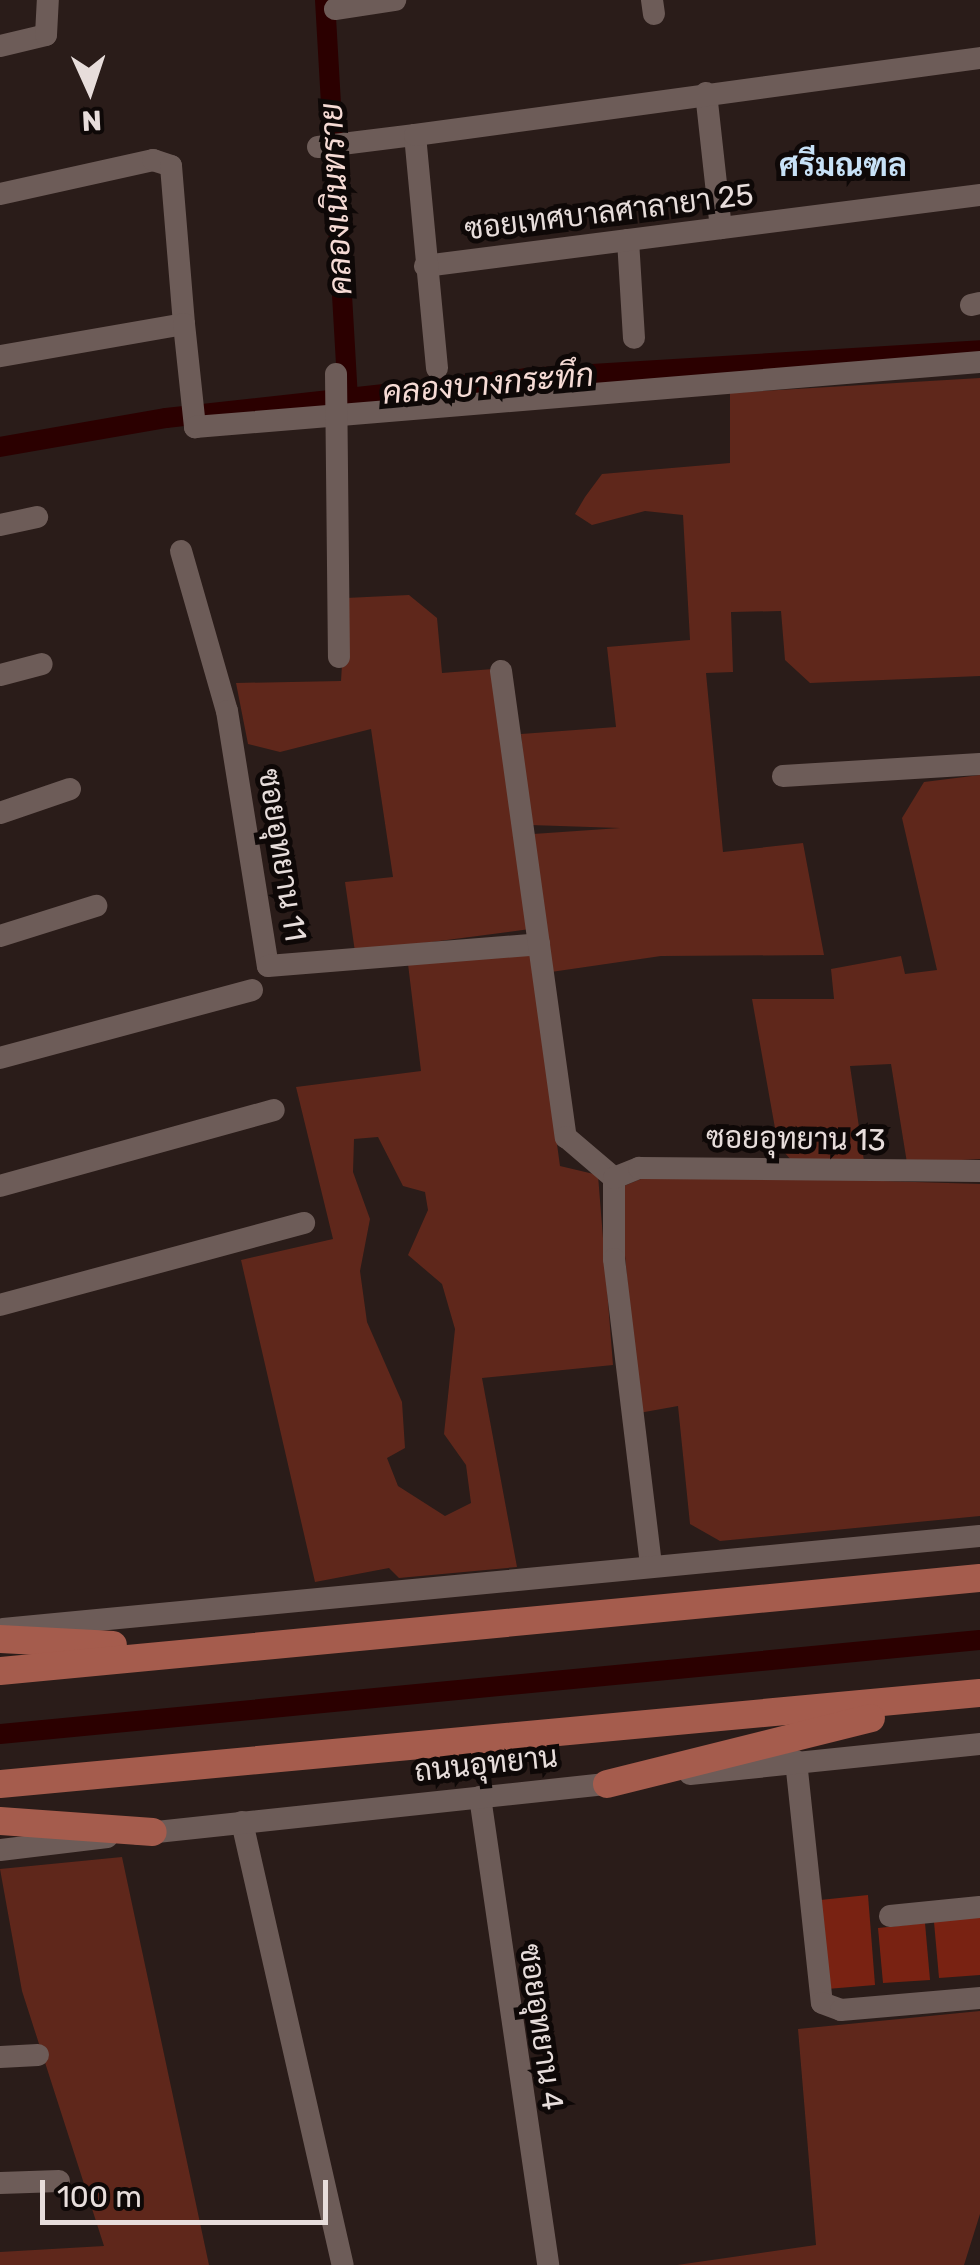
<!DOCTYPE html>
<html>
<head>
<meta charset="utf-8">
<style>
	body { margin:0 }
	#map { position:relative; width:980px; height:2265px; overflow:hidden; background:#2a1c19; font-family:Rubik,Sarabun,sans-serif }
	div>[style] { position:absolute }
	.green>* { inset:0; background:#5f271b }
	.canal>* { height:20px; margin:-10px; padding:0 10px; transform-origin:10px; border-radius:10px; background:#2b0000 }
	.building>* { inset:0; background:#792212 }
	.minor>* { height:22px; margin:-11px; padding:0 11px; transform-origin:11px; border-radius:11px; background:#6d5c58 }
	.major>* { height:28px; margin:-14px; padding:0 14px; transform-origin:14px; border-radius:14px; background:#a55c4d }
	span { translate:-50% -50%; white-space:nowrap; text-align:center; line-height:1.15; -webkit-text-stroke:10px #0e0807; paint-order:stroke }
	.street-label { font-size:30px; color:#e7dddb }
	.neighbourhood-label { font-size:32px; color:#c7e1f6; font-weight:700 }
	.water-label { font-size:32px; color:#f6dbd5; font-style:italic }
	.north { position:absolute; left:40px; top:40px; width:100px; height:100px; -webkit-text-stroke:8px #0e0807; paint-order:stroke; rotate:177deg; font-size:28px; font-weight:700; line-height:40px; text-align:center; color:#e7dddb }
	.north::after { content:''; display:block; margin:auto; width:35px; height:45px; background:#e7dddb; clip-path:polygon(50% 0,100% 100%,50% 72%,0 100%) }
	.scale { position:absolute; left:40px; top:2180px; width:288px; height:45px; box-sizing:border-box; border:5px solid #e7dddb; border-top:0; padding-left:12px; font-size:30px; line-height:35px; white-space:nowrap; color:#e7dddb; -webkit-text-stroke:8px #0e0807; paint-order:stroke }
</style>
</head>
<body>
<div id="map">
	<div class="green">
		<div style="clip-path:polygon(980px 378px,980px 676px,810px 683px,785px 660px,781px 611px,731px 612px,733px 672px,706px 673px,723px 852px,803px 843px,824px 955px,661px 956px,551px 972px,533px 834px,620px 828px,530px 825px,521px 734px,616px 727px,607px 647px,690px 640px,683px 515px,645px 511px,592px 525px,575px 514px,585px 497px,602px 474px,730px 463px,730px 393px)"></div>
		<div style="clip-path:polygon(409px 595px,437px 618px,442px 673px,493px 669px,530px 929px,355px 952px,345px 882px,393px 877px,371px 729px,280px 752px,248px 744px,236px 683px,341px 681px,346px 598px)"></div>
		<div style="clip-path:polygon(980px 775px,980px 1159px,907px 1163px,891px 1064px,850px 1066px,864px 1161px,791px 1160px,778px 1145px,752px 999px,834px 999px,831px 969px,901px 956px,905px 974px,937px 970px,902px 818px,924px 782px)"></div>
		<div style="clip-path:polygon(evenodd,531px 954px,560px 1166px,598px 1175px,613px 1365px,482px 1378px,517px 1567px,399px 1578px,389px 1568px,315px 1582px,241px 1260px,333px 1239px,296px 1087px,421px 1071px,408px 964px,531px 954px,378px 1137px,403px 1186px,425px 1192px,428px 1210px,408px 1255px,442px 1284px,455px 1329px,444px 1434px,466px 1465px,471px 1503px,445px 1516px,398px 1486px,387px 1458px,405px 1448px,402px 1402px,367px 1322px,360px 1271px,370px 1219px,353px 1172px,354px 1139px,378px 1137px)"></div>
		<div style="clip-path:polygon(653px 1174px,980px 1184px,980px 1516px,720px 1541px,690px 1524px,678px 1406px,639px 1413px,619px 1188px)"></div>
		<div style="clip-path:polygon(122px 1857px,209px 2265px,0 2265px,0 2252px,104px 2246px,22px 1991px,0 1869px)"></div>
		<div style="clip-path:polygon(980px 2011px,980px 2214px,964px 2265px,677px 2265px,816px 2245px,798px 2029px)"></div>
	</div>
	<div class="canal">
		<div style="left:325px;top:0;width:398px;rotate:86.7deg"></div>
		<div style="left:0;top:447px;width:169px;rotate:-9.9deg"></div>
		<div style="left:166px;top:418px;width:362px;rotate:-6.3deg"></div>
		<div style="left:526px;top:378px;width:455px;rotate:-3.5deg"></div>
		<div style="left:0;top:1734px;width:984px;rotate:-5.48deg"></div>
	</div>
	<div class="building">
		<div style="clip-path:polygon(868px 1895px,875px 1985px,827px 1989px,820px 1900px)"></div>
		<div style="clip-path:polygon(980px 1917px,980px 1975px,939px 1978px,934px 1922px)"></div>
		<div style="clip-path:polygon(925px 1923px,930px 1980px,883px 1983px,878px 1928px)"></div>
	</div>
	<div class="minor">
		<div style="left:652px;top:0;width:14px;rotate:82deg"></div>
		<div style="left:335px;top:9px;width:61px;rotate:-8.5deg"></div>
		<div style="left:0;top:46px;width:47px;rotate:-13.4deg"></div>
		<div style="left:46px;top:35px;width:35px;rotate:-87deg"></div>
		<div style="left:706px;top:93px;width:136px;rotate:83.7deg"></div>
		<div style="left:318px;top:147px;width:98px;rotate:-7.1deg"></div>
		<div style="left:0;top:194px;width:157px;rotate:-12.5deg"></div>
		<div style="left:153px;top:160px;width:19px;rotate:18deg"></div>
		<div style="left:171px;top:166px;width:159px;rotate:85.3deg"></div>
		<div style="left:184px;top:324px;width:187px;rotate:170.1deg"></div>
		<div style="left:628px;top:240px;width:98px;rotate:86.5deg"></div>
		<div style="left:425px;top:266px;width:560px;rotate:-7.29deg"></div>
		<div style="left:971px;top:305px;width:9px;rotate:-13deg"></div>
		<div style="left:184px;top:324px;width:104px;rotate:83.9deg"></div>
		<div style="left:195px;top:427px;width:788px;rotate:-4.73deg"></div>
		<div style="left:437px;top:368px;width:234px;rotate:-95.4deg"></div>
		<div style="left:415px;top:135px;width:570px;rotate:-7.76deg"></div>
		<div style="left:336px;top:374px;width:283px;rotate:89.4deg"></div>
		<div style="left:0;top:525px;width:38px;rotate:-12deg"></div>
		<div style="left:181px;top:551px;width:166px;rotate:74deg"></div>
		<div style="left:227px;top:711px;width:258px;rotate:80.9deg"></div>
		<div style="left:268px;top:966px;width:272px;rotate:-4.6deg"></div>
		<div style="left:501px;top:671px;width:471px;rotate:82.1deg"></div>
		<div style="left:566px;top:1137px;width:63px;rotate:40.5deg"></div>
		<div style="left:614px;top:1178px;width:81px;rotate:90deg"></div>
		<div style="left:614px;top:1259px;width:310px;rotate:83.1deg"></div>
		<div style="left:0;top:675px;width:43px;rotate:-14.7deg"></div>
		<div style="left:783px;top:776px;width:197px;rotate:-3.5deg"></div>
		<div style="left:0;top:813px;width:74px;rotate:-18.9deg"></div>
		<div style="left:0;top:936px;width:101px;rotate:-17.4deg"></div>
		<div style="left:0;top:1058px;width:261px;rotate:-15.1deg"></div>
		<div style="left:614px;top:1178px;width:27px;rotate:-22deg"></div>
		<div style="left:639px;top:1168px;width:341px;rotate:0.5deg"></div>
		<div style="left:0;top:1186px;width:284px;rotate:-15.5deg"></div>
		<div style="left:0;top:1305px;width:315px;rotate:-15.1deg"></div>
		<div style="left:3px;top:1629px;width:981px;rotate:-5.44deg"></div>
		<div style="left:796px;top:1761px;width:243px;rotate:83.9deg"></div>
		<div style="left:822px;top:2003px;width:20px;rotate:20deg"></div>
		<div style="left:841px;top:2010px;width:140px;rotate:-4.9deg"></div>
		<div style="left:690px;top:1774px;width:292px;rotate:-5.9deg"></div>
		<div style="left:480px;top:1797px;width:473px;rotate:81.7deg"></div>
		<div style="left:242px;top:1822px;width:454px;rotate:77.2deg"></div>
		<div style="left:138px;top:1834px;width:489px;rotate:-6.1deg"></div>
		<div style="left:0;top:1850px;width:108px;rotate:-6.9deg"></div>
		<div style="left:890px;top:1916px;width:90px;rotate:-5.7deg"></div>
		<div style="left:0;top:2057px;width:38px;rotate:-3deg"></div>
		<div style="left:0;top:2183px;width:59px;rotate:-1.9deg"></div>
	</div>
	<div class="major">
		<div style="left:0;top:1639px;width:113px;rotate:3deg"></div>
		<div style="left:0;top:1671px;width:984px;rotate:-5.42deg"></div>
		<div style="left:0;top:1784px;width:984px;rotate:-5.31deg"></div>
		<div style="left:607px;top:1784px;width:272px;rotate:-14deg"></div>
		<div style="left:0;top:1821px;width:153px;rotate:4.1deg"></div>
	</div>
	<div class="street-label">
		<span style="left:609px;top:212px;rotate:-7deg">ซอยเทศบาลศาลายา 25</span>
		<span style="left:282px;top:855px;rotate:81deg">ซอยอุทยาน 11</span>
		<span style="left:796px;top:1139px;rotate:1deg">ซอยอุทยาน 13</span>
		<span style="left:486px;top:1764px;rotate:-6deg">ถนนอุทยาน</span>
		<span style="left:541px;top:2027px;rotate:82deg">ซอยอุทยาน 4</span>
	</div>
	<div class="neighbourhood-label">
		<span style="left:843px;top:165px">ศรีมณฑล</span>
	</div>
	<div class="water-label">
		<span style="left:336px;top:199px;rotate:-93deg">คลองเนินทราย</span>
		<span style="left:488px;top:384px;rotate:-5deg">คลองบางกระทึก</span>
	</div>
	<div class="north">N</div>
	<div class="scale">100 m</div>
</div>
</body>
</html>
